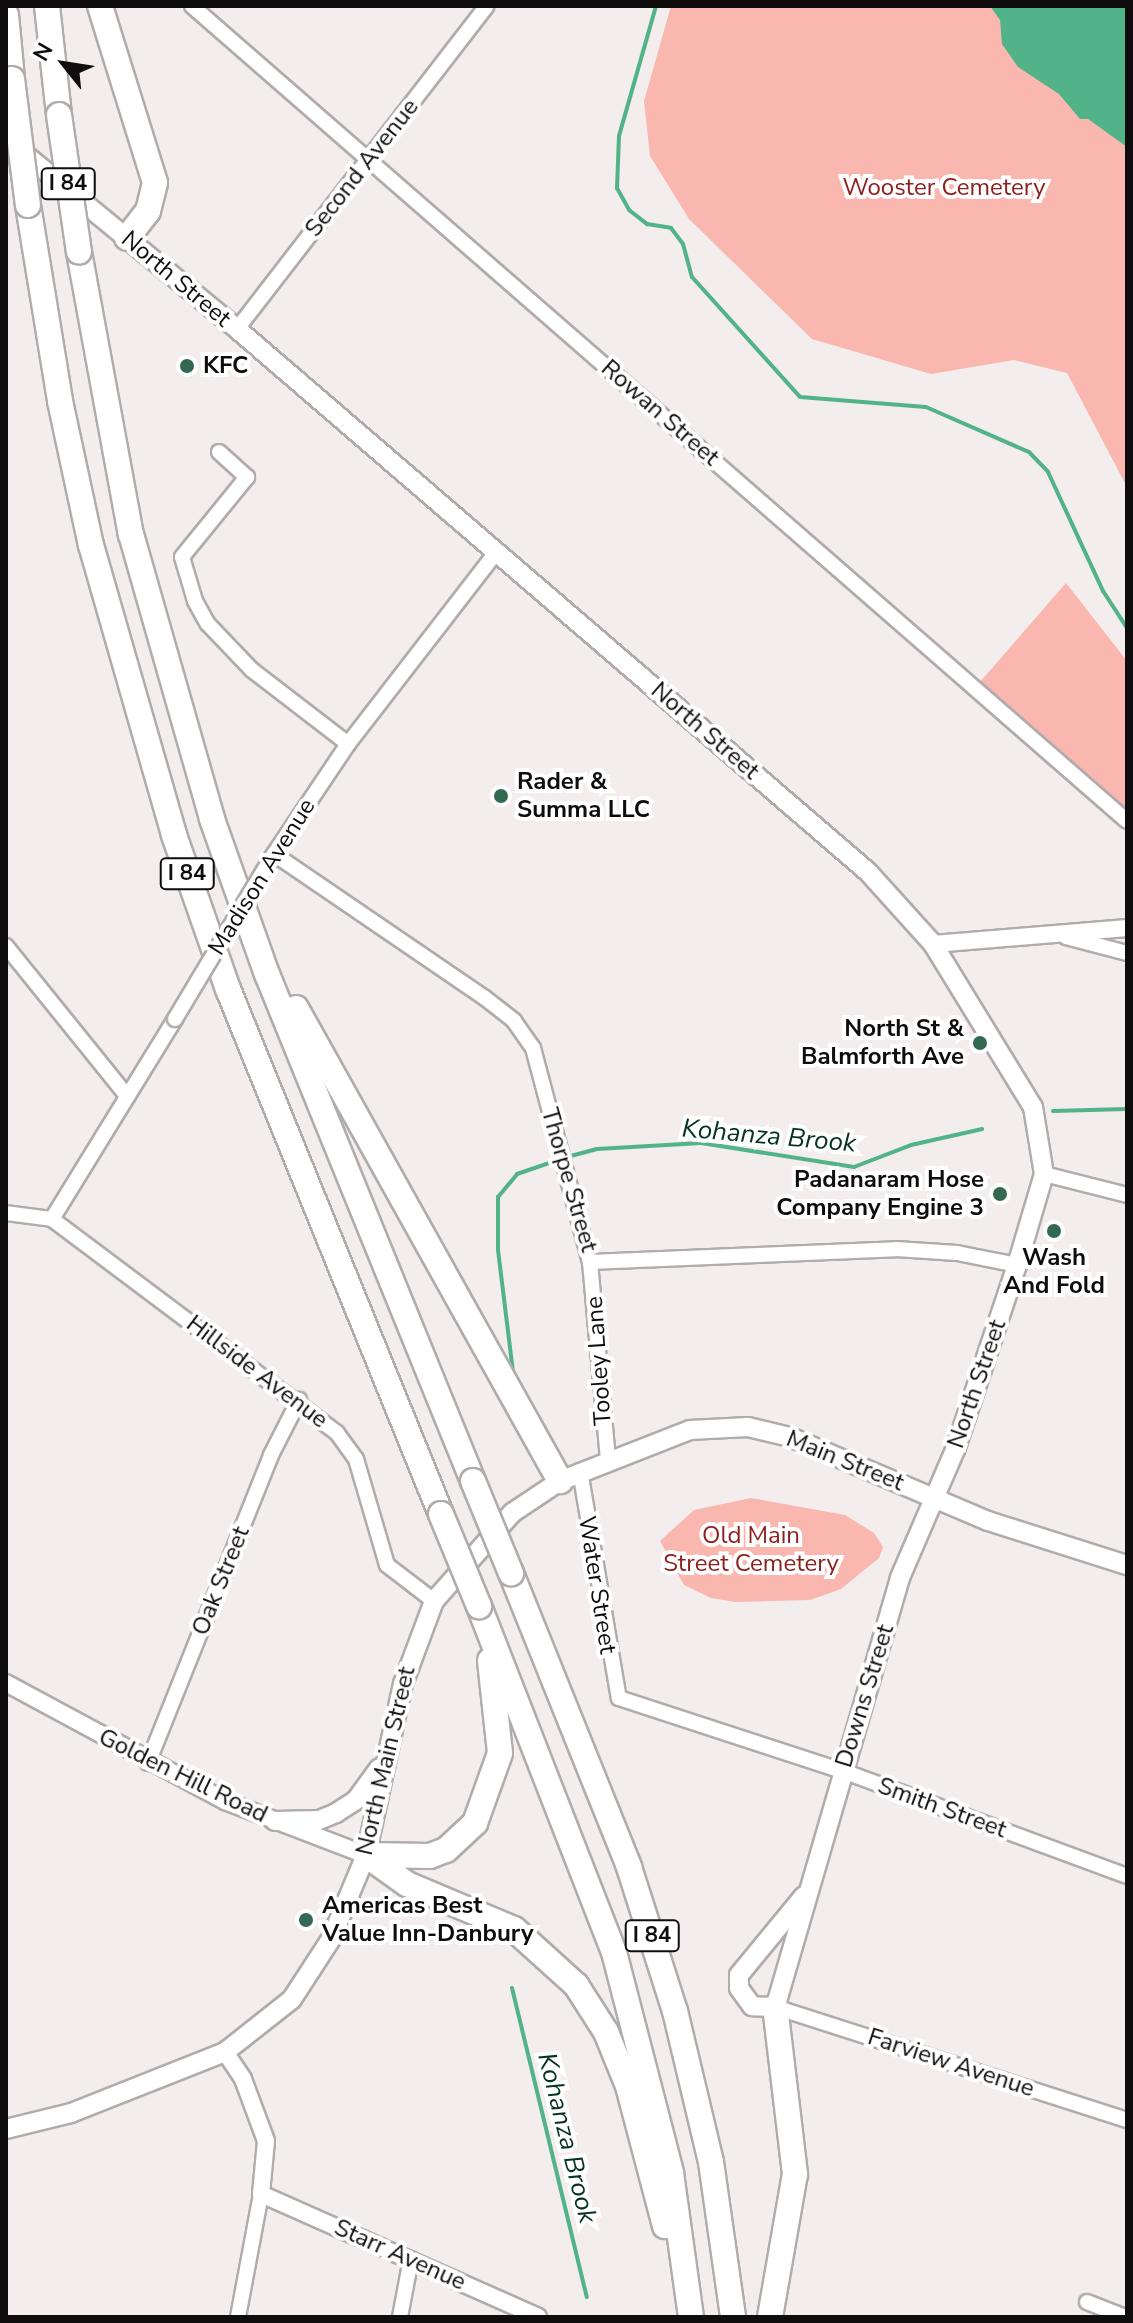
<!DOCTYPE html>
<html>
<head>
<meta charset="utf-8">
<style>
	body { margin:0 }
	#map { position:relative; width:1133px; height:2323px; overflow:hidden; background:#f3eded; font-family:"Nunito Sans",sans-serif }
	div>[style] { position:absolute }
	.green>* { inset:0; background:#f9b7af }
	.water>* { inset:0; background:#52b389 }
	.stream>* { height:4px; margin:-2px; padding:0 2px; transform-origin:2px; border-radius:2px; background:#52b389 }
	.roads { filter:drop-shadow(2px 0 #b1acac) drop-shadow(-2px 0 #b1acac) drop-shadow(0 2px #b1acac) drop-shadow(0 -2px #b1acac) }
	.minor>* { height:14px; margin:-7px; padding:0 7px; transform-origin:7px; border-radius:7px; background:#fff }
	.tertiary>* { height:16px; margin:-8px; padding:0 8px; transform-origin:8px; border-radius:8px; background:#fff }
	.secondary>* { height:18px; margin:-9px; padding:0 9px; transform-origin:9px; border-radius:9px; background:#fff }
	.motorway>* { height:24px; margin:-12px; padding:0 12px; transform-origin:12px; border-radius:12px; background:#fff }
	.bridges { filter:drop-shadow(2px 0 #b1acac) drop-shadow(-2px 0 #b1acac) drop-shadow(0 2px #b1acac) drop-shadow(0 -2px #b1acac) }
	.minor-bridge>* { height:14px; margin:-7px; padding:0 7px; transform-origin:7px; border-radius:7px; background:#fff }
	.motorway-bridge>* { height:24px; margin:-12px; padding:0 12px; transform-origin:12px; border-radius:12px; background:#fff }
	.dots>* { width:22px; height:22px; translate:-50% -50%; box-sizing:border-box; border:4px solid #fff; border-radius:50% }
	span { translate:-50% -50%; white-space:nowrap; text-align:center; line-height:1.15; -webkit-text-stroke:8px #fff; paint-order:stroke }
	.shield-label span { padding:2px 6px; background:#fff; border:2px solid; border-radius:6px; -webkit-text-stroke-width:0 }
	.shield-label { font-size:22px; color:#0e0c0c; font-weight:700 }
	.street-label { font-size:24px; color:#0e0c0c }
	.park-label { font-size:24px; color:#8b201d }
	.poi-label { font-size:24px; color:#0e0c0c; font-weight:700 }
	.left { translate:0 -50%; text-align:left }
	.right { translate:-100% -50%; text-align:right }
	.water-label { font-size:26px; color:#053221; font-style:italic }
	.frame { position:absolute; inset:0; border:8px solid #0e0c0c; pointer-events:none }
	.north { position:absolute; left:24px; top:24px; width:80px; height:80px; -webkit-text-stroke:6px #fff; paint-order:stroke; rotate:300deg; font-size:22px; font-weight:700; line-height:32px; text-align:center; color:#0e0c0c }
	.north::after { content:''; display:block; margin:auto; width:28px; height:36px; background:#0e0c0c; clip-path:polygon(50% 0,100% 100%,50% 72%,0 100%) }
</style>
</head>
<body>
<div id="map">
	<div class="green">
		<div style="clip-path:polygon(671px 6px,1127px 6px,1127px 487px,1067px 373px,1014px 360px,931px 374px,812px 339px,689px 219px,650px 156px,644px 101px)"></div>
		<div style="clip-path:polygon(1066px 583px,1127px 661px,1127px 809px,980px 682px)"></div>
		<div style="clip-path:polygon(751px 1498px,845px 1515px,874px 1533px,883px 1547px,879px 1558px,841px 1589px,810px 1600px,735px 1602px,711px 1598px,684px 1585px,660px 1541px,694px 1510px)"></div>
	</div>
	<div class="water">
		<div style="clip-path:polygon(990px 6px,1127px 6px,1127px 147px,1088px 119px,1080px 119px,1059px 94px,1018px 67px,1002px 44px,1000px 20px)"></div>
	</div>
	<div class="stream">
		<div style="left:656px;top:6px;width:135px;rotate:105.9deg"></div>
		<div style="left:619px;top:136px;width:52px;rotate:92.2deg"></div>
		<div style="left:617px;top:188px;width:25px;rotate:61deg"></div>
		<div style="left:629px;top:210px;width:23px;rotate:38deg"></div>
		<div style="left:647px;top:224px;width:24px;rotate:9deg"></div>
		<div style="left:671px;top:228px;width:20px;rotate:53deg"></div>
		<div style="left:683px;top:244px;width:34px;rotate:75deg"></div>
		<div style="left:692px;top:277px;width:161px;rotate:48deg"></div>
		<div style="left:800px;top:397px;width:126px;rotate:4.5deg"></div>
		<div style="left:926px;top:407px;width:112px;rotate:23.6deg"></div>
		<div style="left:1029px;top:452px;width:28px;rotate:46deg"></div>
		<div style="left:1048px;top:472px;width:131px;rotate:65.2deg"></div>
		<div style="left:1103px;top:591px;width:44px;rotate:57deg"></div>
		<div style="left:1053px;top:1111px;width:74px;rotate:-1.5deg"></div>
		<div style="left:567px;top:1157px;width:31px;rotate:-15deg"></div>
		<div style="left:597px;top:1149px;width:104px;rotate:-3.3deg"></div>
		<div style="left:701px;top:1143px;width:155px;rotate:8.9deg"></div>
		<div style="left:854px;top:1167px;width:61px;rotate:-21.1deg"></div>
		<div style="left:911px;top:1145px;width:73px;rotate:-12.7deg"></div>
		<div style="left:513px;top:1372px;width:123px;rotate:-97deg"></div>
		<div style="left:498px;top:1250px;width:53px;rotate:-90deg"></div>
		<div style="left:498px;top:1197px;width:30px;rotate:-50deg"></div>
		<div style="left:517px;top:1174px;width:43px;rotate:-18.9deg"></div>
		<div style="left:512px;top:1988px;width:318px;rotate:76.4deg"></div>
	</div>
	<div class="roads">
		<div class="minor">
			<div style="left:192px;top:6px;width:1240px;rotate:41.08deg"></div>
			<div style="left:237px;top:329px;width:408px;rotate:-52.3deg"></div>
			<div style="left:219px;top:452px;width:38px;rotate:42deg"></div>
			<div style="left:247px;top:477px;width:103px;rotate:129.1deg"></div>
			<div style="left:182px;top:557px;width:46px;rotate:73.5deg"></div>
			<div style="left:195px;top:601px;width:26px;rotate:61deg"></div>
			<div style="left:208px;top:624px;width:64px;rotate:46.3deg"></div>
			<div style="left:252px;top:670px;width:121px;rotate:37.6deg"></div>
			<div style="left:274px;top:854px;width:255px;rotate:34.3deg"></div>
			<div style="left:485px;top:998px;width:37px;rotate:38deg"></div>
			<div style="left:514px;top:1021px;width:33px;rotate:55deg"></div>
			<div style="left:533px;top:1048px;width:221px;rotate:75.1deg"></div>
			<div style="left:590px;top:1262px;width:199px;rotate:84.8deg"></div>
			<div style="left:270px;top:860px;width:140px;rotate:-56.1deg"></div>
			<div style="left:348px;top:744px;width:244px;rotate:-52.3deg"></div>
			<div style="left:1066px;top:937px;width:63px;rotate:14.7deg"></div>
			<div style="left:6px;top:946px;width:193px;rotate:51.1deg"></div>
			<div style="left:1044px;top:1174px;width:86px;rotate:14.2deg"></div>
			<div style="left:6px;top:1213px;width:46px;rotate:7.4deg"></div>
			<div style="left:52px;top:1219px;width:356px;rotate:36.9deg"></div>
			<div style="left:337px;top:1433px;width:32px;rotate:54deg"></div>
			<div style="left:356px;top:1459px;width:110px;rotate:73.7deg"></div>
			<div style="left:387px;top:1565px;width:59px;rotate:37.5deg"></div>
			<div style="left:52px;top:1219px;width:235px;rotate:-58.4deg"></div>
			<div style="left:590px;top:1262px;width:306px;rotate:-2.4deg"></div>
			<div style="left:896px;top:1249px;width:61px;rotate:3.8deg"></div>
			<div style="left:957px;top:1253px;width:61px;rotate:11.3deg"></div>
			<div style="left:580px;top:1471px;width:230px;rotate:80.3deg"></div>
			<div style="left:619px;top:1698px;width:236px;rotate:18.1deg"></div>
			<div style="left:843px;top:1771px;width:303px;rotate:20.3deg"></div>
			<div style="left:148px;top:1763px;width:332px;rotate:-68.2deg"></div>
			<div style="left:271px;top:1455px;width:62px;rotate:-63deg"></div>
			<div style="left:775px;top:2007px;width:370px;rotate:17.8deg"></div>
			<div style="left:1087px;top:2302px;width:41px;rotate:21.5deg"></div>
			<div style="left:238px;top:2317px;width:125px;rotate:-79.4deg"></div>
			<div style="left:400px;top:2317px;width:59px;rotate:-79.3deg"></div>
		</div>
		<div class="tertiary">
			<div style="left:933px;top:944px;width:195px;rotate:-4.7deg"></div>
			<div style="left:6px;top:1683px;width:249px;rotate:28.3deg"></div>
			<div style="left:225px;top:1801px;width:151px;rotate:21deg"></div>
			<div style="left:225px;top:2052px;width:32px;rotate:56deg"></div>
			<div style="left:243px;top:2079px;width:66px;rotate:69.6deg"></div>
			<div style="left:266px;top:2141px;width:53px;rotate:95.4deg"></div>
			<div style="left:261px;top:2194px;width:303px;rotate:23.9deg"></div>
		</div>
		<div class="secondary">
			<div style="left:6px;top:139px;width:299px;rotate:39.4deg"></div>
			<div style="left:237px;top:329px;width:832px;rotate:40.71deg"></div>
			<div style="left:868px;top:872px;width:97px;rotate:47.9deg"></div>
			<div style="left:933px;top:944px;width:191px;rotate:58.5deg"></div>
			<div style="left:1033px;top:1107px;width:68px;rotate:80.7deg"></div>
			<div style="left:1044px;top:1174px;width:95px;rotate:106.5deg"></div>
			<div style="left:1017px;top:1265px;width:195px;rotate:108.5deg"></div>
			<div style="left:955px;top:1450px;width:139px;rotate:113.3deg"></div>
			<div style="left:900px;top:1578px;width:447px;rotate:106.2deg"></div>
			<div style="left:775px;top:2007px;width:23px;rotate:-178deg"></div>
			<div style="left:752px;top:2006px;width:22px;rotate:-126deg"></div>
			<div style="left:739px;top:1988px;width:13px;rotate:-90deg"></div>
			<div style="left:739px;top:1975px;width:102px;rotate:-50.6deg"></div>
			<div style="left:275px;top:1821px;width:44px;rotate:-1.3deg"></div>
			<div style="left:319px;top:1820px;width:18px;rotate:-22deg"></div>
			<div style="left:336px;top:1813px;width:24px;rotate:-33deg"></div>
			<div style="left:356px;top:1800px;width:39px;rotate:-54deg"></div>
			<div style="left:6px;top:2129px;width:67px;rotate:-13.8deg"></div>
			<div style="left:71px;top:2113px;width:166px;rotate:-21.6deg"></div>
			<div style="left:225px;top:2052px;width:85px;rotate:-38.3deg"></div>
			<div style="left:292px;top:1999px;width:72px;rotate:-57deg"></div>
			<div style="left:331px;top:1939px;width:91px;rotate:-67.4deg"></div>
			<div style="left:366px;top:1855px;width:175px;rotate:-77.8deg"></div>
			<div style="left:403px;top:1684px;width:89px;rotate:-69.5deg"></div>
			<div style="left:434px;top:1601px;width:118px;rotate:-48.4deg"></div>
			<div style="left:512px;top:1513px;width:58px;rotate:-33.7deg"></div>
			<div style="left:560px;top:1481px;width:140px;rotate:-21.4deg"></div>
			<div style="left:690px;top:1430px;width:58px;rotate:-3deg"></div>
			<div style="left:748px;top:1427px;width:43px;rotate:13.4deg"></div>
			<div style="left:790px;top:1437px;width:215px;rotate:23deg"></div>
			<div style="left:988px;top:1521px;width:146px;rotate:17.6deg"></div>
		</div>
		<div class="motorway">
			<div style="left:47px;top:6px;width:110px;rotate:83.7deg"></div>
			<div style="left:100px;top:6px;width:185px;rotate:72.7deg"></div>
			<div style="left:155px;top:183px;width:29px;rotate:104deg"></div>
			<div style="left:148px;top:211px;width:34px;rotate:128deg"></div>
			<div style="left:6px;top:15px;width:64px;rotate:84.6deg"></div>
			<div style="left:28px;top:205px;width:199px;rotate:80.7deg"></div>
			<div style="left:60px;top:401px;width:147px;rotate:77.9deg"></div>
			<div style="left:91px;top:545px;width:302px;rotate:74deg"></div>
			<div style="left:174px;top:835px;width:163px;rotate:70.7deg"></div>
			<div style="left:228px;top:989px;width:567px;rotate:67.92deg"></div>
			<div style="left:79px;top:252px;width:287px;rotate:79.6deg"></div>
			<div style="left:131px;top:534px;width:296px;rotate:74.1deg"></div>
			<div style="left:212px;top:819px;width:164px;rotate:70.5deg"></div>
			<div style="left:267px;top:974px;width:547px;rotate:67.89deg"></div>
			<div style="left:296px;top:1008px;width:542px;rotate:60.83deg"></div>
			<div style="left:511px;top:1573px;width:317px;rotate:68.1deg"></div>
			<div style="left:629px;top:1867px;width:151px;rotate:72.3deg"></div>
			<div style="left:675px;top:2011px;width:155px;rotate:76.6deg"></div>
			<div style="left:711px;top:2162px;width:157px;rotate:81.9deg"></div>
			<div style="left:479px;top:1606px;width:371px;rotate:68.7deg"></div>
			<div style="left:614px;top:1952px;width:228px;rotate:75.5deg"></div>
			<div style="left:671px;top:2173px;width:145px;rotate:82.1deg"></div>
			<div style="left:366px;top:1855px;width:50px;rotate:35.3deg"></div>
			<div style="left:407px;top:1884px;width:116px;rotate:22.8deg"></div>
			<div style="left:514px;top:1929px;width:84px;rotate:42.1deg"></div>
			<div style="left:576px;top:1985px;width:56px;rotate:57.4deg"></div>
			<div style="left:606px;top:2032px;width:58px;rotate:67.8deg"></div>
			<div style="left:628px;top:2086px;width:145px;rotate:75.2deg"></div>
			<div style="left:366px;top:1855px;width:64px;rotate:0.9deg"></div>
			<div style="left:430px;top:1856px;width:17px;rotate:-21deg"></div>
			<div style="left:446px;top:1850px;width:40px;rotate:-43deg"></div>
			<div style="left:475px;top:1823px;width:74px;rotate:-70.3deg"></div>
			<div style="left:500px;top:1753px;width:93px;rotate:-96.2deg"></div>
			<div style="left:770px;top:2317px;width:145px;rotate:-80.1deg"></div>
			<div style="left:795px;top:2174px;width:168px;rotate:-96.8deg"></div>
		</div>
	</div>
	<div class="bridges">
		<div class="minor-bridge">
			<div style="left:175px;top:1019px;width:183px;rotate:-59.1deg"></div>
		</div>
		<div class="motorway-bridge">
			<div style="left:12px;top:79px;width:127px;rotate:82.8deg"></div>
			<div style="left:59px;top:115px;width:138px;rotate:81.7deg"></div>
			<div style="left:473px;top:1481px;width:100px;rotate:67.6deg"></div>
			<div style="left:441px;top:1514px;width:100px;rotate:67.6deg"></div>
		</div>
	</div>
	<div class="dots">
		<div style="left:187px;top:366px;background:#326950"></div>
		<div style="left:501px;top:796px;background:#326950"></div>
		<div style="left:980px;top:1043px;background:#326950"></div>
		<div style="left:1000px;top:1194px;background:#326950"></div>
		<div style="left:1054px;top:1231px;background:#326950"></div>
		<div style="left:306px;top:1920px;background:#326950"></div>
	</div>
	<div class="shield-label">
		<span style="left:68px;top:184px">I 84</span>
		<span style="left:187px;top:874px">I 84</span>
		<span style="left:652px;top:1936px">I 84</span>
	</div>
	<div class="street-label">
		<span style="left:362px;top:168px;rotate:-52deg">Second Avenue</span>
		<span style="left:176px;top:279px;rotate:40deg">North Street</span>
		<span style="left:660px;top:413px;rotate:41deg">Rowan Street</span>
		<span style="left:705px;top:731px;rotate:41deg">North Street</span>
		<span style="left:262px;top:877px;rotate:-58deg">Madison Avenue</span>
		<span style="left:569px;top:1180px;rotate:74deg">Thorpe Street</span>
		<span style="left:599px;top:1361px;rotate:-94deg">Tooley Lane</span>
		<span style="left:257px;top:1372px;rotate:37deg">Hillside Avenue</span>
		<span style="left:977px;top:1384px;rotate:-71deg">North Street</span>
		<span style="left:845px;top:1461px;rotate:22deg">Main Street</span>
		<span style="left:221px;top:1581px;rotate:-68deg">Oak Street</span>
		<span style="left:597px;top:1585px;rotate:81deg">Water Street</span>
		<span style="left:865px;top:1696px;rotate:-73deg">Downs Street</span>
		<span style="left:386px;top:1761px;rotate:-77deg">North Main Street</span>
		<span style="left:183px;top:1776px;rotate:26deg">Golden Hill Road</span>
		<span style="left:942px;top:1808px;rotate:20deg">Smith Street</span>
		<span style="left:951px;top:2063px;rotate:18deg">Farview Avenue</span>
		<span style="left:400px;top:2255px;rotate:24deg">Starr Avenue</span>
	</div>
	<div class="park-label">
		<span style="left:944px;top:188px">Wooster Cemetery</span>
		<span style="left:751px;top:1550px">Old Main<br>Street Cemetery</span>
	</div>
	<div class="poi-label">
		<span class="left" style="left:203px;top:366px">KFC</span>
		<span class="left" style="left:517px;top:796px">Rader &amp;<br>Summa LLC</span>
		<span class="right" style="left:964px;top:1043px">North St &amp;<br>Balmforth Ave</span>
		<span class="right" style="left:984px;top:1194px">Padanaram Hose<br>Company Engine 3</span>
		<span style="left:1054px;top:1272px">Wash<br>And Fold</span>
		<span class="left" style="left:322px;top:1920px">Americas Best<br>Value Inn-Danbury</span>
	</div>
	<div class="water-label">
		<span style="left:769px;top:1136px;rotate:5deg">Kohanza Brook</span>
		<span style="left:567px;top:2138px;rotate:76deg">Kohanza Brook</span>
	</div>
	<div class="frame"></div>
	<div class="north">N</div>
</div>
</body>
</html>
